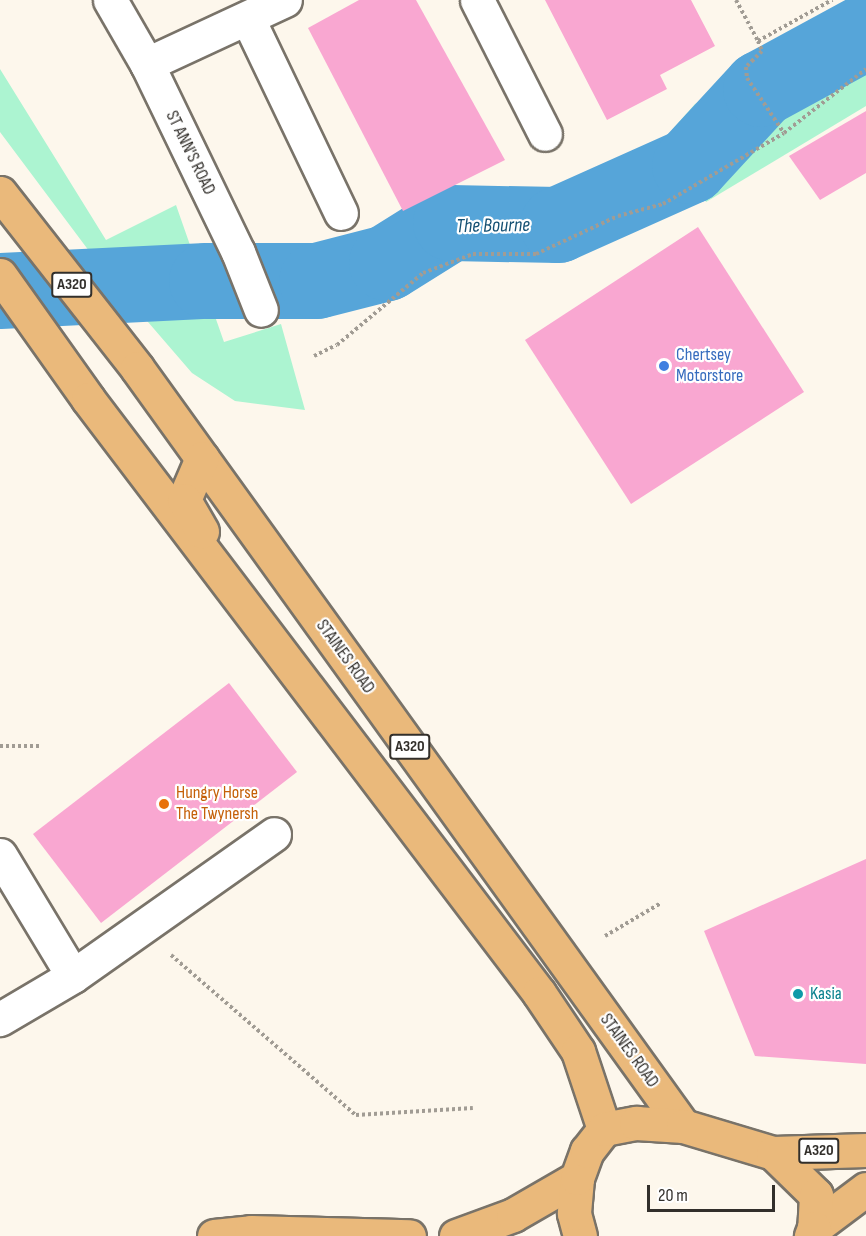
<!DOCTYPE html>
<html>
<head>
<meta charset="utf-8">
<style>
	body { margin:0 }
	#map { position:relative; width:866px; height:1236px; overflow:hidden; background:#fdf7ec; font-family:"Sofia Sans Condensed",sans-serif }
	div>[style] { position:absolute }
	.green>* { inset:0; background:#acf4d1 }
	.river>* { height:76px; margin:-38px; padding:0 38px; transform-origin:38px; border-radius:38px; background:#56a5d9 }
	.building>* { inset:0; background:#f9a7d1 }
	.path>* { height:4px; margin-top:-2px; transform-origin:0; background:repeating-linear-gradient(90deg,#a19c94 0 3px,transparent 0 6px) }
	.roads { filter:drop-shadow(2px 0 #797369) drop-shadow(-2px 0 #797369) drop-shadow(0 2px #797369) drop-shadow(0 -2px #797369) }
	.minor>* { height:33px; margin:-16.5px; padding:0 16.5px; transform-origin:16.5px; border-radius:16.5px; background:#fff }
	.major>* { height:33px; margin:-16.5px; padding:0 16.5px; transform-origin:16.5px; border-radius:16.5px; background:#eab97b }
	.dots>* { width:16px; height:16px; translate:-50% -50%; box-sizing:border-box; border:3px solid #fff; border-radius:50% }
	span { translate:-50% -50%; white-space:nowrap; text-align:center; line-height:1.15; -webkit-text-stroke:4.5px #fff; paint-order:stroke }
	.shield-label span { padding:2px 4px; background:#fff; border:2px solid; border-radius:4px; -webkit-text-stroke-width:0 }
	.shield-label { font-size:16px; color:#322f2b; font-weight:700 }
	.street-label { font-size:18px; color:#322f2b }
	.shop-label { font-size:18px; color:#366cbe }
	.left { translate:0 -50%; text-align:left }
	.food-label { font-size:18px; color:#c56008 }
	.culture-label { font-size:18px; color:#0d838f }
	.water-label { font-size:20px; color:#145073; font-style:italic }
	.scale { position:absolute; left:647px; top:1185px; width:128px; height:27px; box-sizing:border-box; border:3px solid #322f2b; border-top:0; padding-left:8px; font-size:18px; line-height:21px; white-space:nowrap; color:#322f2b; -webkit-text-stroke:4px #fff; paint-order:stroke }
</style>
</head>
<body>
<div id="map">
	<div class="green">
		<div style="clip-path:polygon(866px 3px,866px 106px,706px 202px,672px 130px,695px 104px)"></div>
		<div style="clip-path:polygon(0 69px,106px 240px,176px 205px,224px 342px,281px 324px,305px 410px,235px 401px,192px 373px,104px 271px,0 132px)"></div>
	</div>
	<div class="river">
		<div style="left:0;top:291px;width:207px;rotate:-2.8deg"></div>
		<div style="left:207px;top:281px;width:110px"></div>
		<div style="left:317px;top:281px;width:72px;rotate:-14.4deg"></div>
		<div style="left:387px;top:263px;width:75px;rotate:-32deg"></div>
		<div style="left:451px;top:223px;width:107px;rotate:1.1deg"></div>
		<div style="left:558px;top:225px;width:145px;rotate:-24.1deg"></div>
		<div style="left:690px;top:166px;width:105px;rotate:-47.3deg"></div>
		<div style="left:761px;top:89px;width:119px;rotate:-28.5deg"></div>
	</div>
	<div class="building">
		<div style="clip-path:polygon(359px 0,416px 0,505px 160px,403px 211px,308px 28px)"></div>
		<div style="clip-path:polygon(545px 0,691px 0,715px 46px,660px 75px,667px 89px,607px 120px)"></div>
		<div style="clip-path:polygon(866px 111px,866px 173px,820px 200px,789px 156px)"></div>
		<div style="clip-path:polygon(698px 227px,804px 392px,631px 504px,525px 340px)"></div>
		<div style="clip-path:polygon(229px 683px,297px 772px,101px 923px,33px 834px)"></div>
		<div style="clip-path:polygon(866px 859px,866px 1064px,755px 1056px,704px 931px)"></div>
	</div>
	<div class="path">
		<div style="left:736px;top:0;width:47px;rotate:61.8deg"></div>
		<div style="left:758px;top:41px;width:85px;rotate:-29deg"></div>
		<div style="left:758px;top:41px;width:11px;rotate:68deg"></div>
		<div style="left:762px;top:51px;width:23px;rotate:135deg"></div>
		<div style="left:746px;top:67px;width:11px;rotate:85deg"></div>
		<div style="left:747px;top:78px;width:66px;rotate:56.1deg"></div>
		<div style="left:314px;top:356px;width:25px;rotate:-26deg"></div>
		<div style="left:337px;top:345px;width:112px;rotate:-39.9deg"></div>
		<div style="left:423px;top:273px;width:53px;rotate:-20.8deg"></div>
		<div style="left:473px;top:254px;width:63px"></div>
		<div style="left:536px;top:254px;width:90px;rotate:-24.9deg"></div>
		<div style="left:618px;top:216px;width:47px;rotate:-14.9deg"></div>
		<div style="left:663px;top:204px;width:140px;rotate:-30.4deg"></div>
		<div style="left:784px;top:133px;width:104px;rotate:-38deg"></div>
		<div style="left:0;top:746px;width:39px"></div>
		<div style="left:605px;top:936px;width:65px;rotate:-30.5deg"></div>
		<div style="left:171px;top:955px;width:245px;rotate:40.9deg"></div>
		<div style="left:356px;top:1115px;width:117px;rotate:-3.4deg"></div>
	</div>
	<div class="roads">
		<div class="minor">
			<div style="left:110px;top:0;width:74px;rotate:60deg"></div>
			<div style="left:147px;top:64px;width:209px;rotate:64.2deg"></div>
			<div style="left:238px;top:252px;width:62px;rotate:68.4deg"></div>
			<div style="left:477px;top:0;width:150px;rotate:63.1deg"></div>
			<div style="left:248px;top:19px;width:215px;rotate:64.4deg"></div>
			<div style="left:147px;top:64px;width:152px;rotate:-24.9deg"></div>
			<div style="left:0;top:855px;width:141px;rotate:58.9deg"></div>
			<div style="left:73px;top:976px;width:85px;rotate:149.5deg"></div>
			<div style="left:73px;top:976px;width:246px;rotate:-35.2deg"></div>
		</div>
		<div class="major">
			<div style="left:0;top:193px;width:222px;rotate:51.9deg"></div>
			<div style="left:137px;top:368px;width:934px;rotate:54.23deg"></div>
			<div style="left:0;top:275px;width:152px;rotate:54.6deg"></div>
			<div style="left:88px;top:399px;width:746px;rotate:52.79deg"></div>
			<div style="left:539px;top:993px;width:70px;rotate:56.1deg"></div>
			<div style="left:578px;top:1051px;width:82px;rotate:71.6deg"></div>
			<div style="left:202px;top:458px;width:46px;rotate:113.2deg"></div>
			<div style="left:184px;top:500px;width:36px;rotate:60deg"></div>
			<div style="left:773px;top:1153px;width:93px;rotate:-1.8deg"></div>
			<div style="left:814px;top:1228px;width:65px;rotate:-36.9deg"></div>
			<div style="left:214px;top:1236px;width:37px;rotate:-6deg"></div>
			<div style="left:251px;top:1232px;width:158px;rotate:1.5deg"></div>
			<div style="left:456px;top:1236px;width:61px;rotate:-20.2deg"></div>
			<div style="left:513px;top:1215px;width:74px;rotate:-30deg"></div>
			<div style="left:580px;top:1236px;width:24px;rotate:-105deg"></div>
			<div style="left:574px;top:1213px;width:35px;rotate:-85deg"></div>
			<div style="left:577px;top:1178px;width:29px;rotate:-70deg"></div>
			<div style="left:587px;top:1151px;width:28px;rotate:-52deg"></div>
			<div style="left:604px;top:1129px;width:33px;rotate:-11deg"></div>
			<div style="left:636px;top:1123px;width:47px;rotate:3.7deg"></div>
			<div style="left:683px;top:1126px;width:94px;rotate:16.7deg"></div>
			<div style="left:773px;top:1153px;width:60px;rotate:44.3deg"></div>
			<div style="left:816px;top:1195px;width:33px;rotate:93deg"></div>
			<div style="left:814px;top:1228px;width:9px;rotate:111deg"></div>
		</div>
	</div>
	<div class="dots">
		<div style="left:664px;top:366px;background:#3f7fe0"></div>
		<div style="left:164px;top:804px;background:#e8710a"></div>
		<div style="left:798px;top:994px;background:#0f9aa8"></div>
	</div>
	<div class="shield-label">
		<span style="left:72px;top:285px">A320</span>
		<span style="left:410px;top:747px">A320</span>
		<span style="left:819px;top:1151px">A320</span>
	</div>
	<div class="street-label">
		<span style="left:190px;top:153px;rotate:64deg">ST ANN'S ROAD</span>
		<span style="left:345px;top:657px;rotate:54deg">STAINES ROAD</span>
		<span style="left:629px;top:1051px;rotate:54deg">STAINES ROAD</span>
	</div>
	<div class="shop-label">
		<span class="left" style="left:676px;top:366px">Chertsey<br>Motorstore</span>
	</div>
	<div class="food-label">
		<span class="left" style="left:176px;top:804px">Hungry Horse<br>The Twynersh</span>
	</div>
	<div class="culture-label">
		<span class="left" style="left:810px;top:994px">Kasia</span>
	</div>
	<div class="water-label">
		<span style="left:493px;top:226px;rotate:-1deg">The Bourne</span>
	</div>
	<div class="scale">20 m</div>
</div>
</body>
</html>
